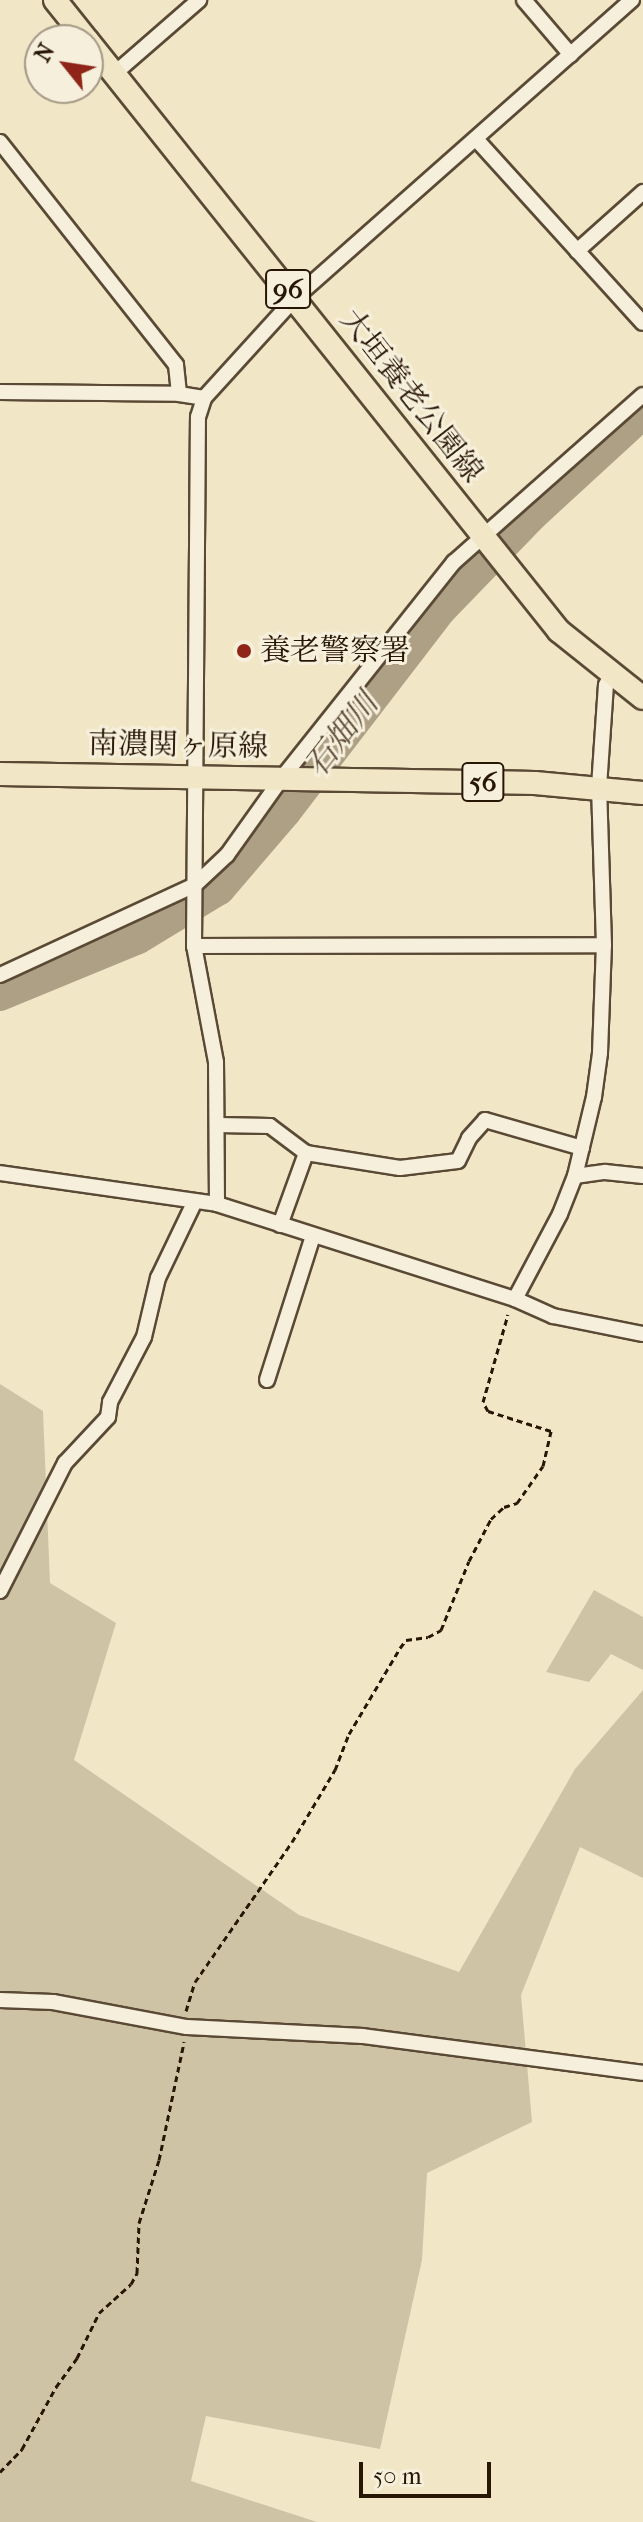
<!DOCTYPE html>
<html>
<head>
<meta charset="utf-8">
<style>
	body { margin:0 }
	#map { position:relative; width:643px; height:2522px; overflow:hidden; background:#f1e7c7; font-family:"IM FELL French Canon","Noto Serif JP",serif }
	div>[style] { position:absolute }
	.green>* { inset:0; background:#cfc3a6 }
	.river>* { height:32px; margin:-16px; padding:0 16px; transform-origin:16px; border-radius:16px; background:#ada085 }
	.path>* { height:3px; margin-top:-1.5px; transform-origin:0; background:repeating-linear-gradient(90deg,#281604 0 6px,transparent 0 10px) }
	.roads { filter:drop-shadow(2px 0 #5a4a35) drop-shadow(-2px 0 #5a4a35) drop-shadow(0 2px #5a4a35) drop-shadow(0 -2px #5a4a35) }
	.street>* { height:14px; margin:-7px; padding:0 7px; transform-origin:7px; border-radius:7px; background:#f6efdb }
	.primary>* { height:22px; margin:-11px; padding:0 11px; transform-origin:11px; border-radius:11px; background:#f1e7c7 }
	.dots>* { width:22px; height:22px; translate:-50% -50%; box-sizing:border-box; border:4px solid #f6efdb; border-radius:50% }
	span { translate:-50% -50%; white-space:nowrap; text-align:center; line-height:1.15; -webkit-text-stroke:6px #f6efdb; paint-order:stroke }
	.shield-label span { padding:2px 6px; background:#f6efdb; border:2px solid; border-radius:6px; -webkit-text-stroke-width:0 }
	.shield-label { font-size:28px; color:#281604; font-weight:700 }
	.street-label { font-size:30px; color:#281604 }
	.poi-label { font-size:30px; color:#281604 }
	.left { translate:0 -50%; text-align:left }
	.water-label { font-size:32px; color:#5d4d38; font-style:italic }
	.north { position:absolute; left:24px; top:24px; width:80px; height:80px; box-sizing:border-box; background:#f6efdb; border:2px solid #a49885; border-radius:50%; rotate:300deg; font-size:22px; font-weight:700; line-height:32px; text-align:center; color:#281604 }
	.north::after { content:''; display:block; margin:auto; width:28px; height:36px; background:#8f2418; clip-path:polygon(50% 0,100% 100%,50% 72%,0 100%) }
	.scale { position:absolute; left:359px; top:2462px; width:132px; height:36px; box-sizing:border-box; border:4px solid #281604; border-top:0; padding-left:10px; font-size:24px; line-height:28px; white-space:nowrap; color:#281604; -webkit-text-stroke:6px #f6efdb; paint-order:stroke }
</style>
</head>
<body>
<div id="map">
	<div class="green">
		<div style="clip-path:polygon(0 1384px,43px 1411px,50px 1583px,116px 1623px,74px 1760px,299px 1915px,459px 1972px,575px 1769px,643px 1690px,643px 1878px,580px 1847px,521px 1995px,532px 2122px,427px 2173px,422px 2260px,380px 2449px,206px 2416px,191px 2481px,317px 2522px,0 2522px)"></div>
		<div style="clip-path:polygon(594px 1590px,643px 1617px,643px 1670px,611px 1654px,589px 1682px,546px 1672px)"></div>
	</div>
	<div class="river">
		<div style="left:0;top:995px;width:149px;rotate:-22.4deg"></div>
		<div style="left:138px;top:938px;width:95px;rotate:-31.2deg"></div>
		<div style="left:219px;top:889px;width:101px;rotate:-49.4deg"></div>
		<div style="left:285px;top:812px;width:256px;rotate:-52.5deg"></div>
		<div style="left:441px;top:609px;width:131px;rotate:-45.9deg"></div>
		<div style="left:532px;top:515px;width:151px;rotate:-42.6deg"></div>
	</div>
	<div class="path">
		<div style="left:186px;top:2011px;width:30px;rotate:-73deg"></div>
		<div style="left:195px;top:1982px;width:170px;rotate:-55.3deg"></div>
		<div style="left:292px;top:1842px;width:84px;rotate:-59.2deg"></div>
		<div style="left:335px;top:1770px;width:39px;rotate:-69deg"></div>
		<div style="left:349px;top:1734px;width:100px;rotate:-59.3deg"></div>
		<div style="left:400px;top:1648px;width:10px;rotate:-53deg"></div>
		<div style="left:406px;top:1640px;width:22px;rotate:-8deg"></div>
		<div style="left:428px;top:1637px;width:15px;rotate:-28deg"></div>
		<div style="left:441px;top:1630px;width:74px;rotate:-67.9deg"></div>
		<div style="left:469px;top:1561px;width:47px;rotate:-62.4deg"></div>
		<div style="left:491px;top:1519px;width:18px;rotate:-43deg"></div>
		<div style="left:504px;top:1507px;width:14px;rotate:-17deg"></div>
		<div style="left:517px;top:1503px;width:45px;rotate:-54.9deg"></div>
		<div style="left:543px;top:1466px;width:36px;rotate:-77deg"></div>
		<div style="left:551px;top:1431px;width:66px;rotate:-162.4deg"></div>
		<div style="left:488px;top:1411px;width:10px;rotate:-119deg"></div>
		<div style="left:483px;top:1402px;width:91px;rotate:-74.1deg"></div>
		<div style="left:0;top:2472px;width:32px;rotate:-46deg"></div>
		<div style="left:22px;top:2449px;width:71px;rotate:-61.3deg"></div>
		<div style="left:56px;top:2387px;width:36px;rotate:-54deg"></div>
		<div style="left:77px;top:2358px;width:50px;rotate:-63.9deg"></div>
		<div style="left:99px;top:2313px;width:43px;rotate:-42.2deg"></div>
		<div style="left:131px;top:2284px;width:13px;rotate:-61deg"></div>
		<div style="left:137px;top:2273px;width:50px;rotate:-87.7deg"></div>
		<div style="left:139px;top:2223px;width:66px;rotate:-72.4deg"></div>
		<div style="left:159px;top:2160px;width:121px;rotate:-78deg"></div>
	</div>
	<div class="roads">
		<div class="street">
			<div style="left:524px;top:0;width:72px;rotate:49.5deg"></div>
			<div style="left:114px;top:74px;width:113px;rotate:-41deg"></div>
			<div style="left:476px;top:139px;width:248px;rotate:47.8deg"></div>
			<div style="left:0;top:142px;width:284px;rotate:51.7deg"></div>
			<div style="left:176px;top:365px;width:29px;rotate:84deg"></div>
			<div style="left:577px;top:251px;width:89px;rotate:-41.8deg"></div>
			<div style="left:0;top:392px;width:179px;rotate:0.6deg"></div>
			<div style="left:179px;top:394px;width:25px;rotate:9deg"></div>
			<div style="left:194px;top:946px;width:410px;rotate:-0.1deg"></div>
			<div style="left:0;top:975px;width:215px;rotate:-24.8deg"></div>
			<div style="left:195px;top:885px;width:44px;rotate:-43.2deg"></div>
			<div style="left:227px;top:855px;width:95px;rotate:-54.5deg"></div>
			<div style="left:282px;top:778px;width:276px;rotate:-51.5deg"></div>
			<div style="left:454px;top:562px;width:252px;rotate:-41.5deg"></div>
			<div style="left:218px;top:1125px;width:52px;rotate:1.1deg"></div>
			<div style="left:270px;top:1126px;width:45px;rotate:36.9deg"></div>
			<div style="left:306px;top:1153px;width:95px;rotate:9.1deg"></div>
			<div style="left:400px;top:1168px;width:58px;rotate:-6.9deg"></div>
			<div style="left:458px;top:1161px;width:25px;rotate:-64deg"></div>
			<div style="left:469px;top:1138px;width:24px;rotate:-48deg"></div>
			<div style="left:485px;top:1120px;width:101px;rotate:16.1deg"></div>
			<div style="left:0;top:1173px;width:219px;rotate:8.1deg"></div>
			<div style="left:217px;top:1204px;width:313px;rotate:17.7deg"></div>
			<div style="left:515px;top:1299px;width:42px;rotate:24.1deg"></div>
			<div style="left:553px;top:1316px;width:92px;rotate:11.3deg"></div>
			<div style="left:575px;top:1176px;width:30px;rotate:-8deg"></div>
			<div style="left:605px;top:1172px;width:38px;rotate:6deg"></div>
			<div style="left:217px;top:1204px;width:142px;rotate:-90.4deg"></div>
			<div style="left:216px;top:1062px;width:118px;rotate:-100.7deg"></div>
			<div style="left:194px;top:946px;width:529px;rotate:-89.57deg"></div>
			<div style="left:198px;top:417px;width:20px;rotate:-72deg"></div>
			<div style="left:204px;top:398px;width:135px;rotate:-47.7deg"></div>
			<div style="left:295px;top:298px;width:450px;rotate:-41.5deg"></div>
			<div style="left:280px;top:1225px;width:77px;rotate:-70.1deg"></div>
			<div style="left:515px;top:1299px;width:96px;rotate:-62.1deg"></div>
			<div style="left:560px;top:1214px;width:41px;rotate:-68.5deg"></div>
			<div style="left:575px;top:1176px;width:81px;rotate:-76.5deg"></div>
			<div style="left:594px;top:1097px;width:44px;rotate:-82.2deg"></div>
			<div style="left:600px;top:1053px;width:108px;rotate:-87.9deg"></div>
			<div style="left:604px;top:945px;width:158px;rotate:-91.8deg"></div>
			<div style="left:599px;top:787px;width:102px;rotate:-86.1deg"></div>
			<div style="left:606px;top:685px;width:10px;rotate:-61deg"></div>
			<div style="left:267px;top:1380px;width:151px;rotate:-72.3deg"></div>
			<div style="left:0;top:1591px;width:144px;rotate:-63.1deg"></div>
			<div style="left:65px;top:1463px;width:63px;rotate:-46.9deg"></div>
			<div style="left:108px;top:1417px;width:15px;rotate:-82deg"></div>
			<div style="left:110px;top:1402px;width:73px;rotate:-62.4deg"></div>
			<div style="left:144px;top:1337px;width:61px;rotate:-76.7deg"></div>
			<div style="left:158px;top:1278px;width:85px;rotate:-64.3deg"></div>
			<div style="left:0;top:2000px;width:53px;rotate:2.2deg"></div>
			<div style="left:53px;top:2002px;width:136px;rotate:10.6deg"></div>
			<div style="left:187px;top:2027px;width:176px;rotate:2.9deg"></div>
			<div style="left:363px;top:2036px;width:282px;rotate:7.5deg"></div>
		</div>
		<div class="primary">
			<div style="left:55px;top:0;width:51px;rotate:51.3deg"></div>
			<div style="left:88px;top:41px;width:755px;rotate:51.4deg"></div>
			<div style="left:559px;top:631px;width:107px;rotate:38.6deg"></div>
			<div style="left:0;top:774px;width:535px;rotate:0.96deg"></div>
			<div style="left:535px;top:783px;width:108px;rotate:5.3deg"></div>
		</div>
	</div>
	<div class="dots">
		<div style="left:244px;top:651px;background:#8f2418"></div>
	</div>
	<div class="shield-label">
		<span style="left:288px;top:289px">96</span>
		<span style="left:483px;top:782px">56</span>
	</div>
	<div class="street-label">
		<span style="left:411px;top:396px;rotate:52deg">大垣養老公園線</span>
		<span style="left:178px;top:746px;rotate:1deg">南濃関ヶ原線</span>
	</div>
	<div class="poi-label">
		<span class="left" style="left:260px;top:651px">養老警察署</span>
	</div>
	<div class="water-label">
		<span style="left:342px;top:735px;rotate:-52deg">石畑川</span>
	</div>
	<div class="north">N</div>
	<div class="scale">50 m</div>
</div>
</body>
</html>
